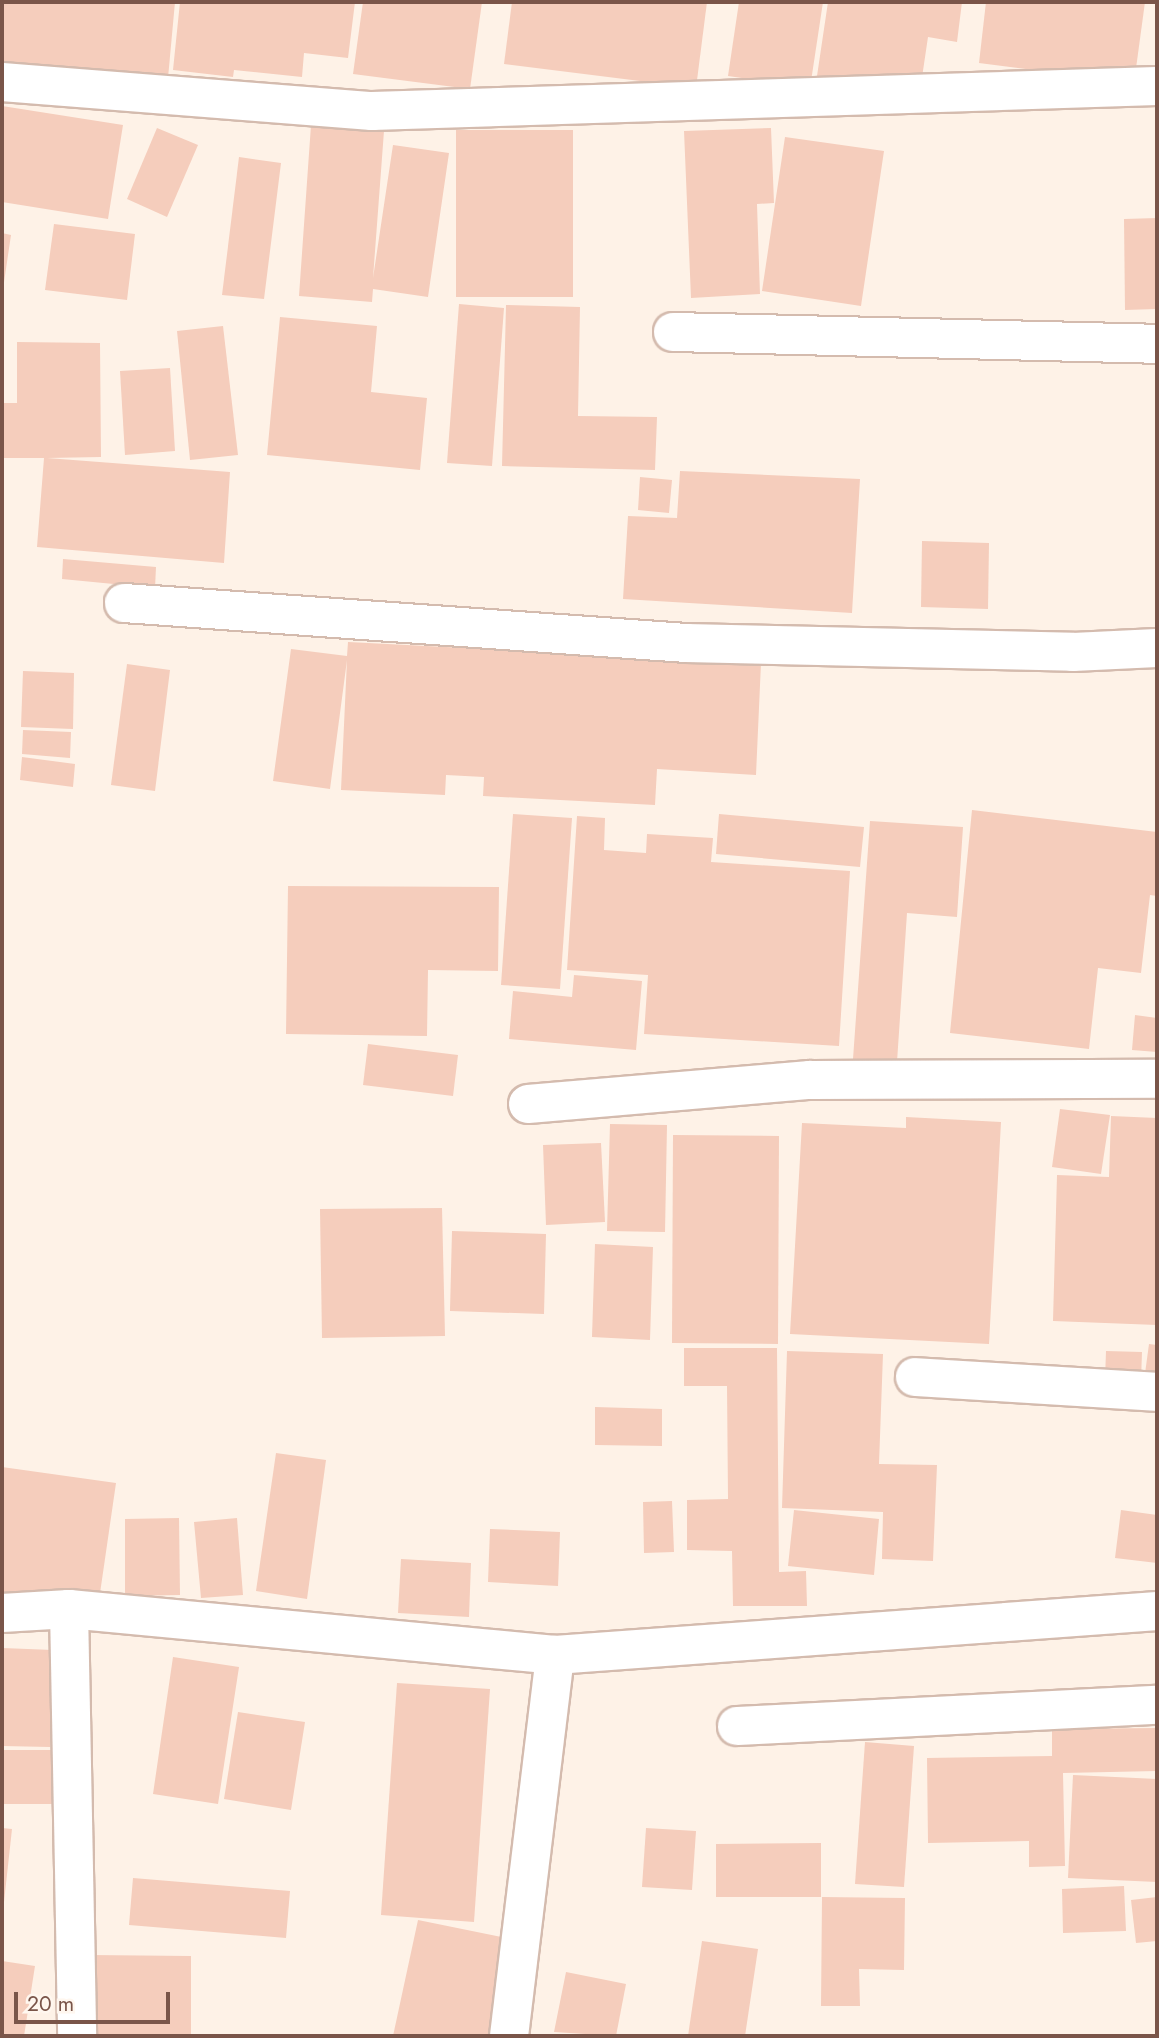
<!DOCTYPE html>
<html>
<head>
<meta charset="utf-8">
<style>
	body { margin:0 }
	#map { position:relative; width:1159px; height:2038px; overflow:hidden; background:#fef2e7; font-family:Jost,sans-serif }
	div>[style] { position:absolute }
	.building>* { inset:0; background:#f5cdbc }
	.roads { filter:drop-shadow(2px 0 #d4bbae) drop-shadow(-2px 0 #d4bbae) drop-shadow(0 2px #d4bbae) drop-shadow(0 -2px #d4bbae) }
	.minor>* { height:38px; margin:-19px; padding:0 19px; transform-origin:19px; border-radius:19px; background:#fff }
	span { translate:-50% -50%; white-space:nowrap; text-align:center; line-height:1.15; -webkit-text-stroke:6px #fff7ef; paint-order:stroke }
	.frame { position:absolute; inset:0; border:4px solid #7a5549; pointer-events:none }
	.scale { position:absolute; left:14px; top:1992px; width:156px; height:32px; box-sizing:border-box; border:4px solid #7a5549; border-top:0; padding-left:9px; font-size:21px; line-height:24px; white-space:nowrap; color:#7a5549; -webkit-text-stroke:5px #fff7ef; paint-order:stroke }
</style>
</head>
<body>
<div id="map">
	<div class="building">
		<div style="clip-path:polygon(4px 2px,175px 2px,168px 78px,2px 62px)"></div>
		<div style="clip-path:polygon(180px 2px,355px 2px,348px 58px,304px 53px,302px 77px,234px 70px,233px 77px,173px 70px)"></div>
		<div style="clip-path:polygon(363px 2px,482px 2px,470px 89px,353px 74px)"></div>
		<div style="clip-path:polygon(512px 2px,707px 2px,696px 88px,504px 64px)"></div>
		<div style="clip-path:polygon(739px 2px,823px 2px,810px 88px,728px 76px)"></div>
		<div style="clip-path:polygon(828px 2px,962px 2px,957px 42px,928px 37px,920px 91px,817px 76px)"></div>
		<div style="clip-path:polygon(986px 2px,1145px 2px,1134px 83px,979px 63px)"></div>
		<div style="clip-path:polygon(2px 106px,123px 125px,108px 219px,2px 202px)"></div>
		<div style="clip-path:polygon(311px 125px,384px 131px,373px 278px,393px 145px,449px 153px,428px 297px,373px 289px,372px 302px,299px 296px)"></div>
		<div style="clip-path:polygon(157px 128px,198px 145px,167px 217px,127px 199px)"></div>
		<div style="clip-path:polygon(771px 128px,774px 203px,757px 204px,760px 294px,691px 298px,684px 131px)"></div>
		<div style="clip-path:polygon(456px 130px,573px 130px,573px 297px,456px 297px)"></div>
		<div style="clip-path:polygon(785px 137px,884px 151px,861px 306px,762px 291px)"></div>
		<div style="clip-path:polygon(239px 157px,281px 163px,264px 299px,222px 295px)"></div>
		<div style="clip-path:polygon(1157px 218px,1157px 309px,1125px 310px,1124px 219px)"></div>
		<div style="clip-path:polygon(54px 224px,135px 234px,127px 300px,45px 290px)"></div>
		<div style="clip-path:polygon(2px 233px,11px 235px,3px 289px,2px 289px)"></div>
		<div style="clip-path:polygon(459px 304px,504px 308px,492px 466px,447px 463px)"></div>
		<div style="clip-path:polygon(506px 305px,580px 307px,578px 416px,657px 417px,655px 470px,502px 466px)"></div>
		<div style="clip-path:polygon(280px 317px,377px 326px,371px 392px,427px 398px,420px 470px,267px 455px)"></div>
		<div style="clip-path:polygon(223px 326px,238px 455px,190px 460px,177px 331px)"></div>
		<div style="clip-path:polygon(17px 342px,100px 343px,101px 457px,47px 458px,230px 472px,224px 563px,37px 547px,44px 458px,2px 458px,2px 403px,17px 403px)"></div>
		<div style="clip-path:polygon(170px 368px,175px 451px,125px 455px,120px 371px)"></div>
		<div style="clip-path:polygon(680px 471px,860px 479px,852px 613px,623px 599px,628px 516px,677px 518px)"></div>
		<div style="clip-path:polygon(640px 477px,672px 480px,669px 513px,638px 510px)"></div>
		<div style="clip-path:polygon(922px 541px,989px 543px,988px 609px,921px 607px)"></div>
		<div style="clip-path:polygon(63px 559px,156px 567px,155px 588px,62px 579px)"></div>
		<div style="clip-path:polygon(348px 642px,761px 663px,756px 775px,657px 769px,655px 805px,483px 796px,484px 777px,446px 775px,445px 795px,341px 790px,347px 660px,330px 789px,273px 781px,291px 649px,347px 656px)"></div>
		<div style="clip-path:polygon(127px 664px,170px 670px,155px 791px,111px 785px)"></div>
		<div style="clip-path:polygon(23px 671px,74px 673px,73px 729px,21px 727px)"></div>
		<div style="clip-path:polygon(23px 730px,71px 732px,70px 758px,22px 754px)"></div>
		<div style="clip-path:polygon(22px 757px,75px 764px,73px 787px,20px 780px)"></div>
		<div style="clip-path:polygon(972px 810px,1157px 832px,1157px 896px,1150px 895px,1141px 973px,1098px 968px,1089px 1049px,950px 1033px)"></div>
		<div style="clip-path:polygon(513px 814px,572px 818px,560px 989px,501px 985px)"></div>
		<div style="clip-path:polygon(719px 814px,864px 827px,860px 867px,716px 854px)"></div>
		<div style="clip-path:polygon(577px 816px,605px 818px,604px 850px,646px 853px,647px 834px,713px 838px,711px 862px,850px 871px,839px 1046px,644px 1034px,648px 975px,567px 970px)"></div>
		<div style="clip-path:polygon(870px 821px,963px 827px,957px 917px,907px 913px,897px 1062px,853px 1059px)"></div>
		<div style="clip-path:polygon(288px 886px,499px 887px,498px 971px,428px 970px,427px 1036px,286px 1034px)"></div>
		<div style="clip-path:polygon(574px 975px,642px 981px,636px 1050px,509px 1039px,513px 991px,572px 997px)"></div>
		<div style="clip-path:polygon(1135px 1015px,1157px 1018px,1157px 1052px,1132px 1050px)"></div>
		<div style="clip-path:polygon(368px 1044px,458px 1055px,453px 1096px,363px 1085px)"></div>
		<div style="clip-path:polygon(1060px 1109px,1110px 1115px,1101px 1174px,1052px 1167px)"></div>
		<div style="clip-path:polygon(1111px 1116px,1157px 1118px,1157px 1325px,1053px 1321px,1057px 1175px,1109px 1177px)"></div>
		<div style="clip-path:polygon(906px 1117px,1001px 1122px,989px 1344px,790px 1334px,802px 1123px,906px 1128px)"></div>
		<div style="clip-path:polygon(610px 1124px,667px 1125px,665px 1232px,607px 1231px)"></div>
		<div style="clip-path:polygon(673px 1135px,779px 1136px,778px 1344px,672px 1343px)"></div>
		<div style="clip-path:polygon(601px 1143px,605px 1222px,546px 1225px,543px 1145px)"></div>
		<div style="clip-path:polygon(442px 1208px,445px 1336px,322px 1338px,320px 1209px)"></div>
		<div style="clip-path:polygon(452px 1231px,546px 1234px,544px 1314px,450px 1311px)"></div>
		<div style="clip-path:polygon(595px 1244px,653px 1247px,650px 1340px,592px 1337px)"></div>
		<div style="clip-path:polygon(1149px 1344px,1157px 1345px,1157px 1383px,1144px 1381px)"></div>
		<div style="clip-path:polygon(684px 1348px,777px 1348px,779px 1572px,806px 1571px,807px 1606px,733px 1606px,732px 1551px,687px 1550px,687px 1500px,728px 1499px,727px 1386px,684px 1386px)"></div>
		<div style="clip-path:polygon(787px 1351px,883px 1354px,879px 1464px,937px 1465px,933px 1561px,882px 1559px,883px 1512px,782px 1508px)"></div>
		<div style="clip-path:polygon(1106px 1351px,1142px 1352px,1141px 1381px,1105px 1380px)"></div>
		<div style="clip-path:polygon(595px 1407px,662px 1409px,662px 1446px,595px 1445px)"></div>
		<div style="clip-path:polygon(276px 1453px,326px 1460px,307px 1599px,256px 1591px)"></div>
		<div style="clip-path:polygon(2px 1467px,116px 1483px,98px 1607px,2px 1594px)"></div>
		<div style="clip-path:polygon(672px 1501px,674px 1552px,644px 1553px,643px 1502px)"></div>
		<div style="clip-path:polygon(794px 1510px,879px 1519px,874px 1575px,788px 1566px)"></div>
		<div style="clip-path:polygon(1121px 1510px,1157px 1515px,1157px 1563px,1115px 1558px)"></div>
		<div style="clip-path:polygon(179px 1518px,180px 1595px,125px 1596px,125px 1519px)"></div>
		<div style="clip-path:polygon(237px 1518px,243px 1595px,201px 1598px,194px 1522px)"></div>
		<div style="clip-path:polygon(490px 1529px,560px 1532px,558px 1586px,488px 1582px)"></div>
		<div style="clip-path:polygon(401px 1559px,471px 1563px,469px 1617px,398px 1613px)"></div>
		<div style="clip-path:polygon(2px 1648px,53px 1650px,50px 1747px,2px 1746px)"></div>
		<div style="clip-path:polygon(173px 1657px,239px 1667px,218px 1804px,153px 1794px)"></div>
		<div style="clip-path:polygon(397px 1683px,490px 1689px,474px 1922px,381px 1915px)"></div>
		<div style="clip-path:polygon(238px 1712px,305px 1722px,291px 1810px,224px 1799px)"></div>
		<div style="clip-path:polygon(1157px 1728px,1157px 1771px,1063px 1773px,1065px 1866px,1029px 1867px,1029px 1841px,928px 1843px,927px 1758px,1052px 1756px,1052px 1729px)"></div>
		<div style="clip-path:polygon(865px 1742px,914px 1746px,904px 1887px,855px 1884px)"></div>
		<div style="clip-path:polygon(2px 1750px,61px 1750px,61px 1804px,2px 1804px)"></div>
		<div style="clip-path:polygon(1073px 1775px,1157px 1779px,1157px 1882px,1068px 1878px)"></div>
		<div style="clip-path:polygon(2px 1828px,12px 1829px,4px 1902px,2px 1902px)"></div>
		<div style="clip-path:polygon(646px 1828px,696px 1831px,692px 1890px,642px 1887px)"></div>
		<div style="clip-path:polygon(821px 1843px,821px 1897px,716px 1897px,716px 1844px)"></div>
		<div style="clip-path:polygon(133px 1878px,290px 1891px,286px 1938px,129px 1925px)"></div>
		<div style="clip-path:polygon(1124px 1886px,1126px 1931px,1063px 1933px,1062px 1889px)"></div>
		<div style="clip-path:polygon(822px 1897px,905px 1898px,904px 1970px,859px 1969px,860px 2006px,821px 2006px)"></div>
		<div style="clip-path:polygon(1157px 1897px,1157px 1941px,1136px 1943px,1131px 1900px)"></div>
		<div style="clip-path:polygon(418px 1920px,516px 1940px,495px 2036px,393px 2036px)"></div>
		<div style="clip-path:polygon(702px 1941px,758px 1949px,745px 2036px,688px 2036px)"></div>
		<div style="clip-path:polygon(90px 1955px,191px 1956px,191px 2036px,90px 2036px)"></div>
		<div style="clip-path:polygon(2px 1961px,35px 1966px,24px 2036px,2px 2036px)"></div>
		<div style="clip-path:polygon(566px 1972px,626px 1984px,616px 2036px,554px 2032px)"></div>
	</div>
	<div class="roads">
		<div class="minor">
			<div style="left:2px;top:82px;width:371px;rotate:4.5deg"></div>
			<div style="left:372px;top:111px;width:785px;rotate:-1.82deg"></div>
			<div style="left:673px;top:332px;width:484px;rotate:1.4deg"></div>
			<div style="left:124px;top:603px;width:563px;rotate:4.07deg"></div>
			<div style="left:686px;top:643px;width:387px;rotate:1.3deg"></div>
			<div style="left:1073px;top:652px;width:84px;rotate:-2.7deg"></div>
			<div style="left:528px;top:1104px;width:283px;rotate:-4.9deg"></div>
			<div style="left:810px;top:1080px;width:347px;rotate:-0.2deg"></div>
			<div style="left:915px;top:1377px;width:242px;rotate:3.5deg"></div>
			<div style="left:69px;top:1609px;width:427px;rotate:88.9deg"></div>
			<div style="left:2px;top:1613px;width:67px;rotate:-3.4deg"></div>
			<div style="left:69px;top:1609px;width:488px;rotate:5.4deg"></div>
			<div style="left:555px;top:1655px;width:604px;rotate:-4.18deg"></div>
			<div style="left:737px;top:1726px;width:421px;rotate:-2.9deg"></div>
			<div style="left:509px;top:2036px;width:384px;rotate:-83.1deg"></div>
		</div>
	</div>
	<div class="frame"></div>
	<div class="scale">20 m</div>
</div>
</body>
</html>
